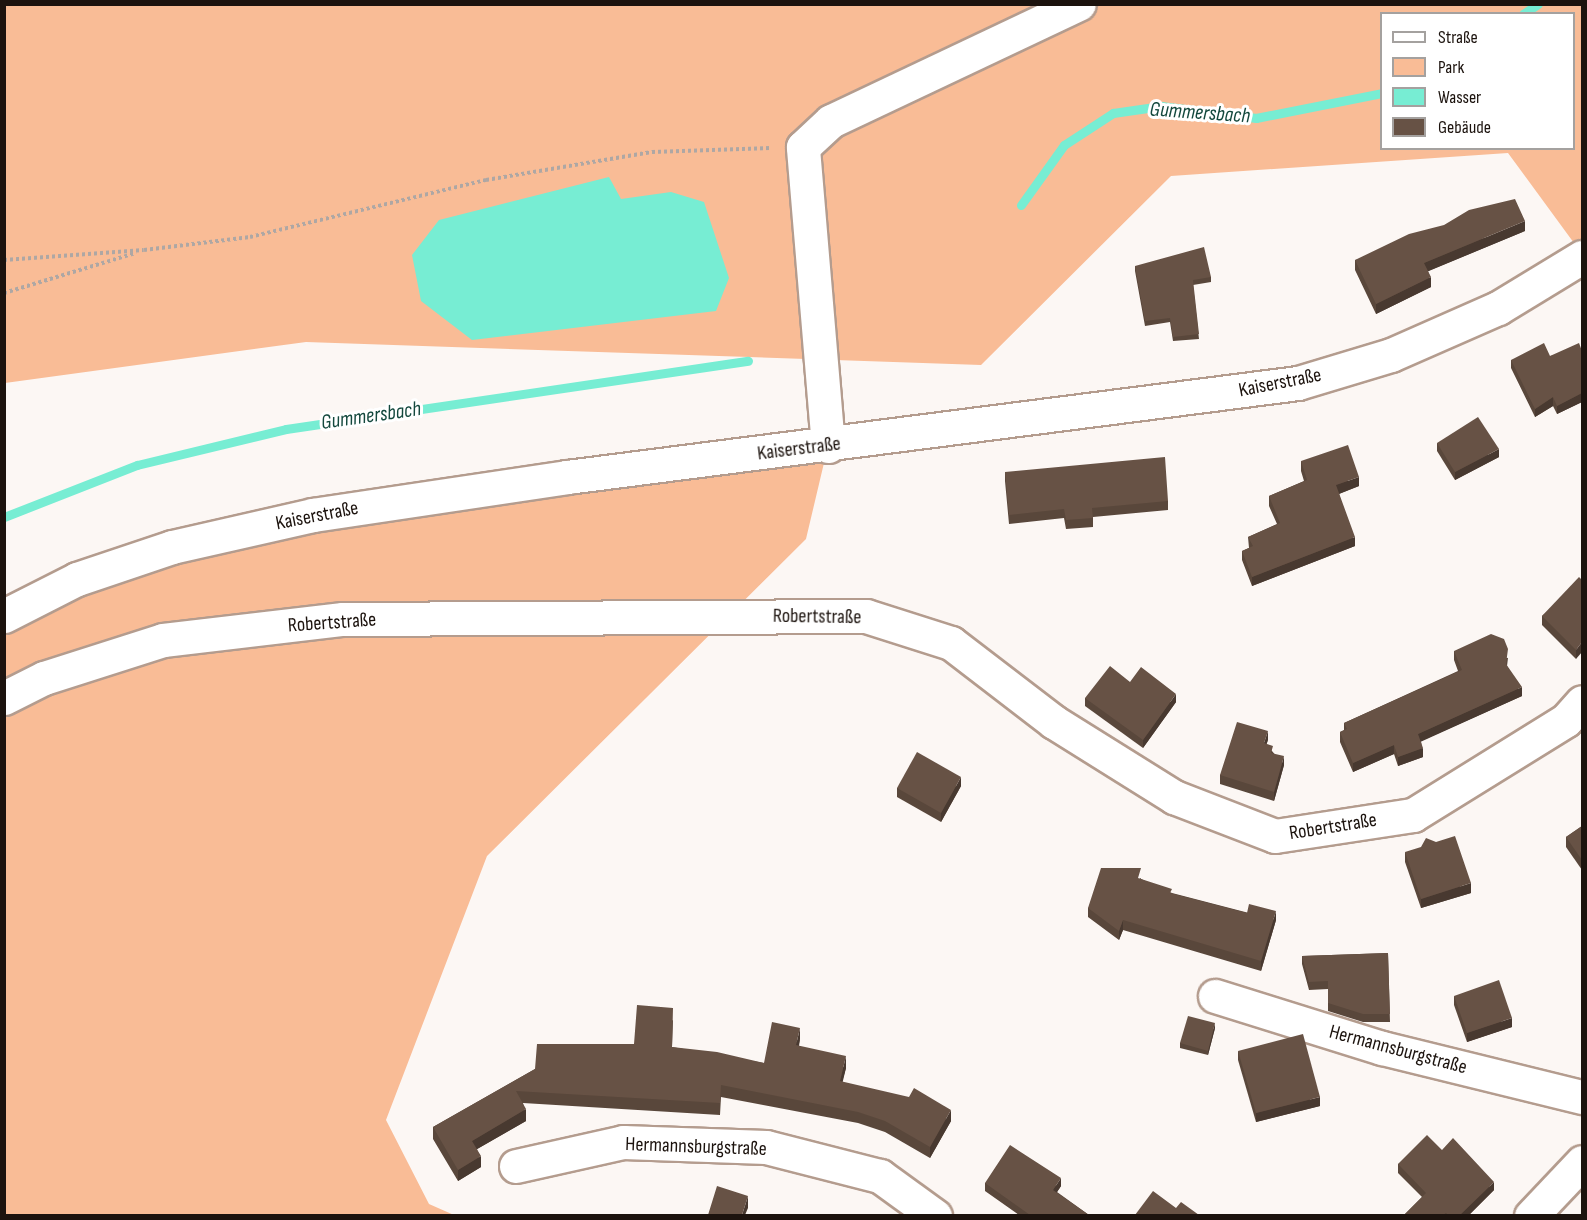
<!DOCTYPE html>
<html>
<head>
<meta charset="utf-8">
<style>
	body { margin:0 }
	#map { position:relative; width:1587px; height:1220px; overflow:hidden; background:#fcf7f4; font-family:"Sofia Sans Condensed",sans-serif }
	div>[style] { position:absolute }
	.green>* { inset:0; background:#f9bc96 }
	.water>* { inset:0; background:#77edd3 }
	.stream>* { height:9px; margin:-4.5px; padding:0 4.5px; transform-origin:4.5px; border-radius:4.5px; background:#77edd3 }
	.path>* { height:4px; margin-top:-2px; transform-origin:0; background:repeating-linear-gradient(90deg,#aea7a4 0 3px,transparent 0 6px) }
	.roads { filter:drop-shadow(2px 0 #b49c8e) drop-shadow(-2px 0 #b49c8e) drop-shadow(0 2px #b49c8e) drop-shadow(0 -2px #b49c8e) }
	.street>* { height:33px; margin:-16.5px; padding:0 16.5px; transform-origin:16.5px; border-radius:16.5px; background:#fff }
	.secondary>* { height:33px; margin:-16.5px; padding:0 16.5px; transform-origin:16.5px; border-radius:16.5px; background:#fff }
	.wall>* { inset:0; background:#59473b }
	.shaded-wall>* { inset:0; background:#483930 }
	.building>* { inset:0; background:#675245 }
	span { translate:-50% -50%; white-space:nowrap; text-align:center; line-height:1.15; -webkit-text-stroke:6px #fff; paint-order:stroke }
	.street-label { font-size:20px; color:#1c130e }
	.water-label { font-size:21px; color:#13483d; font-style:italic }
	.frame { position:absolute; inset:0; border:6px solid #1c130e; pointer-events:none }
	.legend { position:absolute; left:1380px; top:12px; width:195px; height:138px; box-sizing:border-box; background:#fff; border:2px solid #a4a19f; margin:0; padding:8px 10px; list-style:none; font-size:18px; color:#1c130e }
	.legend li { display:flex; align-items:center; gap:12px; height:30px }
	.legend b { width:30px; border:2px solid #a4a19f }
</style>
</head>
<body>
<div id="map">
	<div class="green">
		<div style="clip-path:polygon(evenodd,4px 5px,1582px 5px,1582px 254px,1508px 153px,1171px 176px,981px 365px,306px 342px,5px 383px,4px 5px,1382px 14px,1574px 14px,1574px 148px,1382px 148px,1382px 14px)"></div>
		<div style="clip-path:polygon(828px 446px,806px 539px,487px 856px,386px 1120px,429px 1204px,454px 1215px,5px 1216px,5px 616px,172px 547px)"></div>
	</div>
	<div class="water">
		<div style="clip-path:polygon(609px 177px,621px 199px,671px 192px,704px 202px,729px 278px,716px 311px,472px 340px,421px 301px,412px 255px,439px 220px)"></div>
	</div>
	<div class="stream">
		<div style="left:1523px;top:14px;width:18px;rotate:-34deg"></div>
		<div style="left:1021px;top:205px;width:74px;rotate:-54.4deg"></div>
		<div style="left:1064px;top:145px;width:59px;rotate:-33.1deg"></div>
		<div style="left:1113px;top:113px;width:49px;rotate:-8.3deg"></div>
		<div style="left:1161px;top:106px;width:96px;rotate:7.2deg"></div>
		<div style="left:1256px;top:118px;width:128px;rotate:-11.2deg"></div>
		<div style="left:4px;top:517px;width:143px;rotate:-21.4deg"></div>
		<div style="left:137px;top:465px;width:153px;rotate:-13.6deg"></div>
		<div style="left:286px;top:429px;width:467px;rotate:-8.4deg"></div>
	</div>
	<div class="path">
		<div style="left:4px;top:260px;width:140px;rotate:-4.1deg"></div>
		<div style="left:144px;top:250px;width:107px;rotate:-7deg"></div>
		<div style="left:250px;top:237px;width:243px;rotate:-13.6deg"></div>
		<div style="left:486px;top:180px;width:168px;rotate:-9.6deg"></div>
		<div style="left:652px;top:152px;width:118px;rotate:-1.9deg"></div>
		<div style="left:4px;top:293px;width:138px;rotate:-16.9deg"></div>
	</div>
	<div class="roads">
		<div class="street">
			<div style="left:828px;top:446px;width:300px;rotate:-94.8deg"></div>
			<div style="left:803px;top:147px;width:38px;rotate:-43deg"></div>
			<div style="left:831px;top:121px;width:274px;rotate:-25.3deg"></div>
			<div style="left:4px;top:698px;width:45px;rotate:-26.6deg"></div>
			<div style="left:44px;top:678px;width:125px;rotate:-17.7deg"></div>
			<div style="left:163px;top:640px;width:181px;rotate:-6.7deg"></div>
			<div style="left:343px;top:619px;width:523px;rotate:-0.33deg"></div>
			<div style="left:866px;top:616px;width:89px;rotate:17.6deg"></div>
			<div style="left:951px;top:643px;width:130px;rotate:37.5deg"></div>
			<div style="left:1054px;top:722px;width:142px;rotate:32deg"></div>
			<div style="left:1174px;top:797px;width:108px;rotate:21.1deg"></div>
			<div style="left:1275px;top:836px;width:140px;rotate:-8.7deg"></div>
			<div style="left:1413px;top:815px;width:180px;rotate:-31.8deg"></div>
			<div style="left:1566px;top:720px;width:24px;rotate:-48deg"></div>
			<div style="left:1215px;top:996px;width:175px;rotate:17.3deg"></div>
			<div style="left:1382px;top:1048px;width:206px;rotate:13.8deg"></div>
			<div style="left:516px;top:1166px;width:110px;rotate:-12.6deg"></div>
			<div style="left:623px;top:1142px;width:143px;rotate:2deg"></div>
			<div style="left:766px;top:1147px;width:118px;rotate:14.3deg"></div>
			<div style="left:880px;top:1176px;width:68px;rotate:36deg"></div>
			<div style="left:1531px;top:1216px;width:74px;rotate:-46.6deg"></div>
		</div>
		<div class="secondary">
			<div style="left:4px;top:616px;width:82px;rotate:-26.9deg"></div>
			<div style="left:77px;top:579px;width:100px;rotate:-18.6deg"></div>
			<div style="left:172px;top:547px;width:145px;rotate:-12.8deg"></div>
			<div style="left:313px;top:515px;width:257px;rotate:-8.5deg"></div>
			<div style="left:567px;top:477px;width:737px;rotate:-7.33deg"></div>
			<div style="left:1298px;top:383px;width:97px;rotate:-16.8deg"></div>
			<div style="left:1391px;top:355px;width:117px;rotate:-23.7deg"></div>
			<div style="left:1498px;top:308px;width:98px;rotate:-31.3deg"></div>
		</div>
	</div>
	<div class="wall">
		<div style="clip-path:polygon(1525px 231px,1428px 271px,1431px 287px,1376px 314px,1355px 270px,1355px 260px)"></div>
		<div style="clip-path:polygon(1135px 266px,1211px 277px,1211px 282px,1193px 285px,1199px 339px,1173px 341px,1170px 322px,1145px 326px,1135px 271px)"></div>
		<div style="clip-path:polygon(1582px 351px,1582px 402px,1557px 414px,1553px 406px,1535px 417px,1511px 368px,1511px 360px,1550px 356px)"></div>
		<div style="clip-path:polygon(1437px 443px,1499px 457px,1455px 480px,1437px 451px)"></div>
		<div style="clip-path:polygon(1301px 461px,1359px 486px,1339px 494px,1355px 546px,1252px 586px,1242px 560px,1242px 551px,1249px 548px,1248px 537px,1277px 524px,1269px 506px,1269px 496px,1304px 481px,1301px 471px)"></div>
		<div style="clip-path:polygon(1005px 472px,1168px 501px,1168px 510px,1093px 517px,1093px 527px,1066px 529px,1064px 518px,1009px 524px,1005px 481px)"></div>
		<div style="clip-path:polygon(1582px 580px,1576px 659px,1542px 625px,1542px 616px)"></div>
		<div style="clip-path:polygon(1454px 651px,1508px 658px,1507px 666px,1522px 696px,1421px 741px,1423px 757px,1398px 766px,1394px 754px,1353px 772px,1340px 742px,1340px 732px,1344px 730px,1344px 723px,1458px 671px,1454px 660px)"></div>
		<div style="clip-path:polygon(1085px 698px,1176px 702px,1143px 748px,1085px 706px)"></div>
		<div style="clip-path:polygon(1268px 740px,1266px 744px,1284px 765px,1274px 801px,1220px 784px,1220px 775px)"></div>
		<div style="clip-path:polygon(961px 786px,941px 822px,897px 797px,897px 788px)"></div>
		<div style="clip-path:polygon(1582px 826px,1582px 870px,1566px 847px,1566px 837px)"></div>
		<div style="clip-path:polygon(1405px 852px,1471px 893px,1421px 908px,1405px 862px)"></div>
		<div style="clip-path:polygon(1141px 878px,1141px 879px,1172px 893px,1276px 920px,1261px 971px,1123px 930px,1119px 940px,1088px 917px,1088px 908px)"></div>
		<div style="clip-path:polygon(1388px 953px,1390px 1022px,1363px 1022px,1328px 1011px,1328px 989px,1309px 990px,1302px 964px,1302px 956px)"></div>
		<div style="clip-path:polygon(1454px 996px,1512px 1027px,1467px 1042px,1454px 1005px)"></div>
		<div style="clip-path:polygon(673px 1020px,672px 1047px,764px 1063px,800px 1039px,799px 1046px,846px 1068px,842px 1082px,951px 1121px,930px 1158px,885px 1132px,858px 1123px,721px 1097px,720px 1115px,523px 1103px,526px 1121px,477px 1149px,481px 1167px,458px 1181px,433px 1139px,433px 1127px,535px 1069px,634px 1044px)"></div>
		<div style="clip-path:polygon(1215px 1028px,1208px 1055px,1180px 1048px,1180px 1043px)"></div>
		<div style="clip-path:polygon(1238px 1051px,1320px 1106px,1256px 1122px,1238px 1060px)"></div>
		<div style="clip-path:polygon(1442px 1150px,1494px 1190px,1469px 1215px,1404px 1215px,1422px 1197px,1398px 1173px,1398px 1164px)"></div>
		<div style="clip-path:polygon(985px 1183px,1061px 1186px,1057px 1192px,1089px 1215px,1019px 1215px,985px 1191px)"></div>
	</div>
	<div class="shaded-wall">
		<div style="clip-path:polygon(1525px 221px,1525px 231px,1424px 273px,1424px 263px)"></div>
		<div style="clip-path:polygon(1431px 277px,1431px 287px,1376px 314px,1376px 304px)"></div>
		<div style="clip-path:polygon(1582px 393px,1582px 402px,1557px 414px,1557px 406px)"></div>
		<div style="clip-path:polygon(1553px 397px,1553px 406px,1535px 417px,1535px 409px)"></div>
		<div style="clip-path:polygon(1499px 449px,1499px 457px,1455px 480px,1455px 472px)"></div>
		<div style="clip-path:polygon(1359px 477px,1359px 486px,1336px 495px,1336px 485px)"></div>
		<div style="clip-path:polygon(1355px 537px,1355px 546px,1252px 586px,1252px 577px)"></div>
		<div style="clip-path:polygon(1582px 642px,1582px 652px,1576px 659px,1576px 650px)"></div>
		<div style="clip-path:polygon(1522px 687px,1522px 696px,1418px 743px,1418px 734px)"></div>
		<div style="clip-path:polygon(1176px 694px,1176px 702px,1143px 748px,1143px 740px)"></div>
		<div style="clip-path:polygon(1268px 731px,1268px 740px,1264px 752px,1264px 743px)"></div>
		<div style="clip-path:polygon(1394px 745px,1394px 754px,1353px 772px,1353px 763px)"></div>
		<div style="clip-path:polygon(1423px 748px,1423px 757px,1398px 766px,1398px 757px)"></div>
		<div style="clip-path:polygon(1284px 756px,1284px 765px,1274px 801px,1274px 792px)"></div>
		<div style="clip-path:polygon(961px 777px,961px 786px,941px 822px,941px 813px)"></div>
		<div style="clip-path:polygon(1471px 883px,1471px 893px,1421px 908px,1421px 899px)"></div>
		<div style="clip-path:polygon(1276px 911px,1276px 920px,1261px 971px,1261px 961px)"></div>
		<div style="clip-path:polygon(1123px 920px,1123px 930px,1119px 940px,1119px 931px)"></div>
		<div style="clip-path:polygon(1512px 1018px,1512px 1027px,1467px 1042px,1467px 1033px)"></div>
		<div style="clip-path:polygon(1215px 1023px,1215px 1028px,1208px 1055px,1208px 1051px)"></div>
		<div style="clip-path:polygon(800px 1028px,800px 1039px,796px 1057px,796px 1045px)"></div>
		<div style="clip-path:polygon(846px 1056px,846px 1068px,840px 1093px,840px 1081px)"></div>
		<div style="clip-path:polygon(1320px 1097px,1320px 1106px,1256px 1122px,1256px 1113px)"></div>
		<div style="clip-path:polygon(526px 1109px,526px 1121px,472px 1152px,472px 1141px)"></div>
		<div style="clip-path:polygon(951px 1110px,951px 1121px,930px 1158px,930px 1147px)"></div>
		<div style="clip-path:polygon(481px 1156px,481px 1167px,458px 1181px,458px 1170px)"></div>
		<div style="clip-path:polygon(1061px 1178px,1061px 1186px,1053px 1198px,1053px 1190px)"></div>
		<div style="clip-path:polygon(1494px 1182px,1494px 1190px,1469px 1215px,1460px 1215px)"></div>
		<div style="clip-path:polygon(748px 1196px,748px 1208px,745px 1215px,742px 1215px)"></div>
	</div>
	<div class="building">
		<div style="clip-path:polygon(1515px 199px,1525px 221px,1424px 263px,1431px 277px,1376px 304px,1355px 260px,1409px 234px,1444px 225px,1469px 210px)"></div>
		<div style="clip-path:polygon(1204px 247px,1211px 277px,1193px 280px,1199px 334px,1173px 337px,1170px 318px,1145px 321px,1135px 266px)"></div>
		<div style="clip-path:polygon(1544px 343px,1550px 356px,1579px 343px,1582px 351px,1582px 393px,1557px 406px,1553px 397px,1535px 409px,1511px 360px)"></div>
		<div style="clip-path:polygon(1478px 417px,1499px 449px,1455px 472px,1437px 443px)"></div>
		<div style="clip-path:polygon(1348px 445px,1359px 477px,1336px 485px,1355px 537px,1252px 577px,1242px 551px,1253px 546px,1248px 537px,1280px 523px,1269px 496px,1307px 480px,1301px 461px)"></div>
		<div style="clip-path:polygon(1165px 457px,1168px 501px,1092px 508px,1093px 518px,1066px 520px,1064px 509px,1009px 515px,1005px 472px)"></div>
		<div style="clip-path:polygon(1579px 577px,1582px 580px,1582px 642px,1576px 650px,1542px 616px)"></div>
		<div style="clip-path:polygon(1491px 634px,1504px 639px,1508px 649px,1506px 664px,1522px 687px,1418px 734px,1423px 748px,1398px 757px,1394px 745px,1353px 763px,1340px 732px,1347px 729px,1344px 723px,1462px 670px,1454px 651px)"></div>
		<div style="clip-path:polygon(1110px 666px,1130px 682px,1141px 667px,1176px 694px,1143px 740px,1085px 698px)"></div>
		<div style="clip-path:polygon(1237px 722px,1268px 731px,1264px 743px,1273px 746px,1271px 753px,1284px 756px,1274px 792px,1220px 775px)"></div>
		<div style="clip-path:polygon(917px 752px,961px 777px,941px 813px,897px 788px)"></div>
		<div style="clip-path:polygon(1582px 826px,1582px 860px,1566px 837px)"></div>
		<div style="clip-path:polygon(1455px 836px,1471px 883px,1421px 899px,1405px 852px,1421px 847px,1426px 838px,1436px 842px)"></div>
		<div style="clip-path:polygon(1101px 868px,1141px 868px,1138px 878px,1172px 889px,1170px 893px,1247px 913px,1249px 904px,1276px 911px,1261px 961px,1123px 920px,1119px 931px,1088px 908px)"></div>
		<div style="clip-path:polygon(1388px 953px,1390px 1014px,1363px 1014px,1328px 1003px,1328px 981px,1309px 982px,1302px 956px)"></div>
		<div style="clip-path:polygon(1499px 980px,1512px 1018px,1467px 1033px,1454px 996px)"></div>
		<div style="clip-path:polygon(637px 1005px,673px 1008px,672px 1047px,717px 1052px,764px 1063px,772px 1022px,800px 1028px,796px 1045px,846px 1056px,840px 1081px,909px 1097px,914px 1088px,951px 1110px,930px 1147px,885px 1121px,858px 1112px,721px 1085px,720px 1103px,516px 1091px,526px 1109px,472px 1141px,481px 1156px,458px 1170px,433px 1127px,535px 1069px,537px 1044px,634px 1044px)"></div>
		<div style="clip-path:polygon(1188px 1016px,1215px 1023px,1208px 1051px,1180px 1043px)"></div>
		<div style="clip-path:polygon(1303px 1034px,1320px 1097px,1256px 1113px,1238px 1051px)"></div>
		<div style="clip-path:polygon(1427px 1135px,1442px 1150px,1453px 1138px,1494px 1182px,1460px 1215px,1448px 1215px,1446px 1213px,1443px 1215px,1404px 1215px,1426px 1193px,1398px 1164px)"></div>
		<div style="clip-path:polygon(1010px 1145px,1061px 1178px,1053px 1190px,1089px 1215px,1030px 1215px,985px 1183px)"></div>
		<div style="clip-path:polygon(717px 1186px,748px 1196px,742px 1215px,743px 1215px,708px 1215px)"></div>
		<div style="clip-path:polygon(1153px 1191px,1176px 1208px,1181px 1202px,1199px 1215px,1135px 1215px)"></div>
	</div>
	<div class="street-label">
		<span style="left:1280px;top:383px;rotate:-11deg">Kaiserstraße</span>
		<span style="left:799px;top:449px;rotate:-7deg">Kaiserstraße</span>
		<span style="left:317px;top:516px;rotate:-11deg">Kaiserstraße</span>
		<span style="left:817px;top:617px;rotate:1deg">Robertstraße</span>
		<span style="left:332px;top:623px;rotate:-4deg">Robertstraße</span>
		<span style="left:1333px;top:827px;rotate:-9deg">Robertstraße</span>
		<span style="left:1398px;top:1050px;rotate:15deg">Hermannsburgstraße</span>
		<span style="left:696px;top:1147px;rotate:2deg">Hermannsburgstraße</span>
	</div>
	<div class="water-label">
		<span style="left:1200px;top:113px;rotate:4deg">Gummersbach</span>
		<span style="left:371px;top:416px;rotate:-8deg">Gummersbach</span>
	</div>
	<div class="frame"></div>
	<ul class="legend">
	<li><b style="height:8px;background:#fff"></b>Straße</li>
	<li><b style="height:16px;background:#f9bc96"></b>Park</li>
	<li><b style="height:16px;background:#77edd3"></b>Wasser</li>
	<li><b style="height:16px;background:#675245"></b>Gebäude</li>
	</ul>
</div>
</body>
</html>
